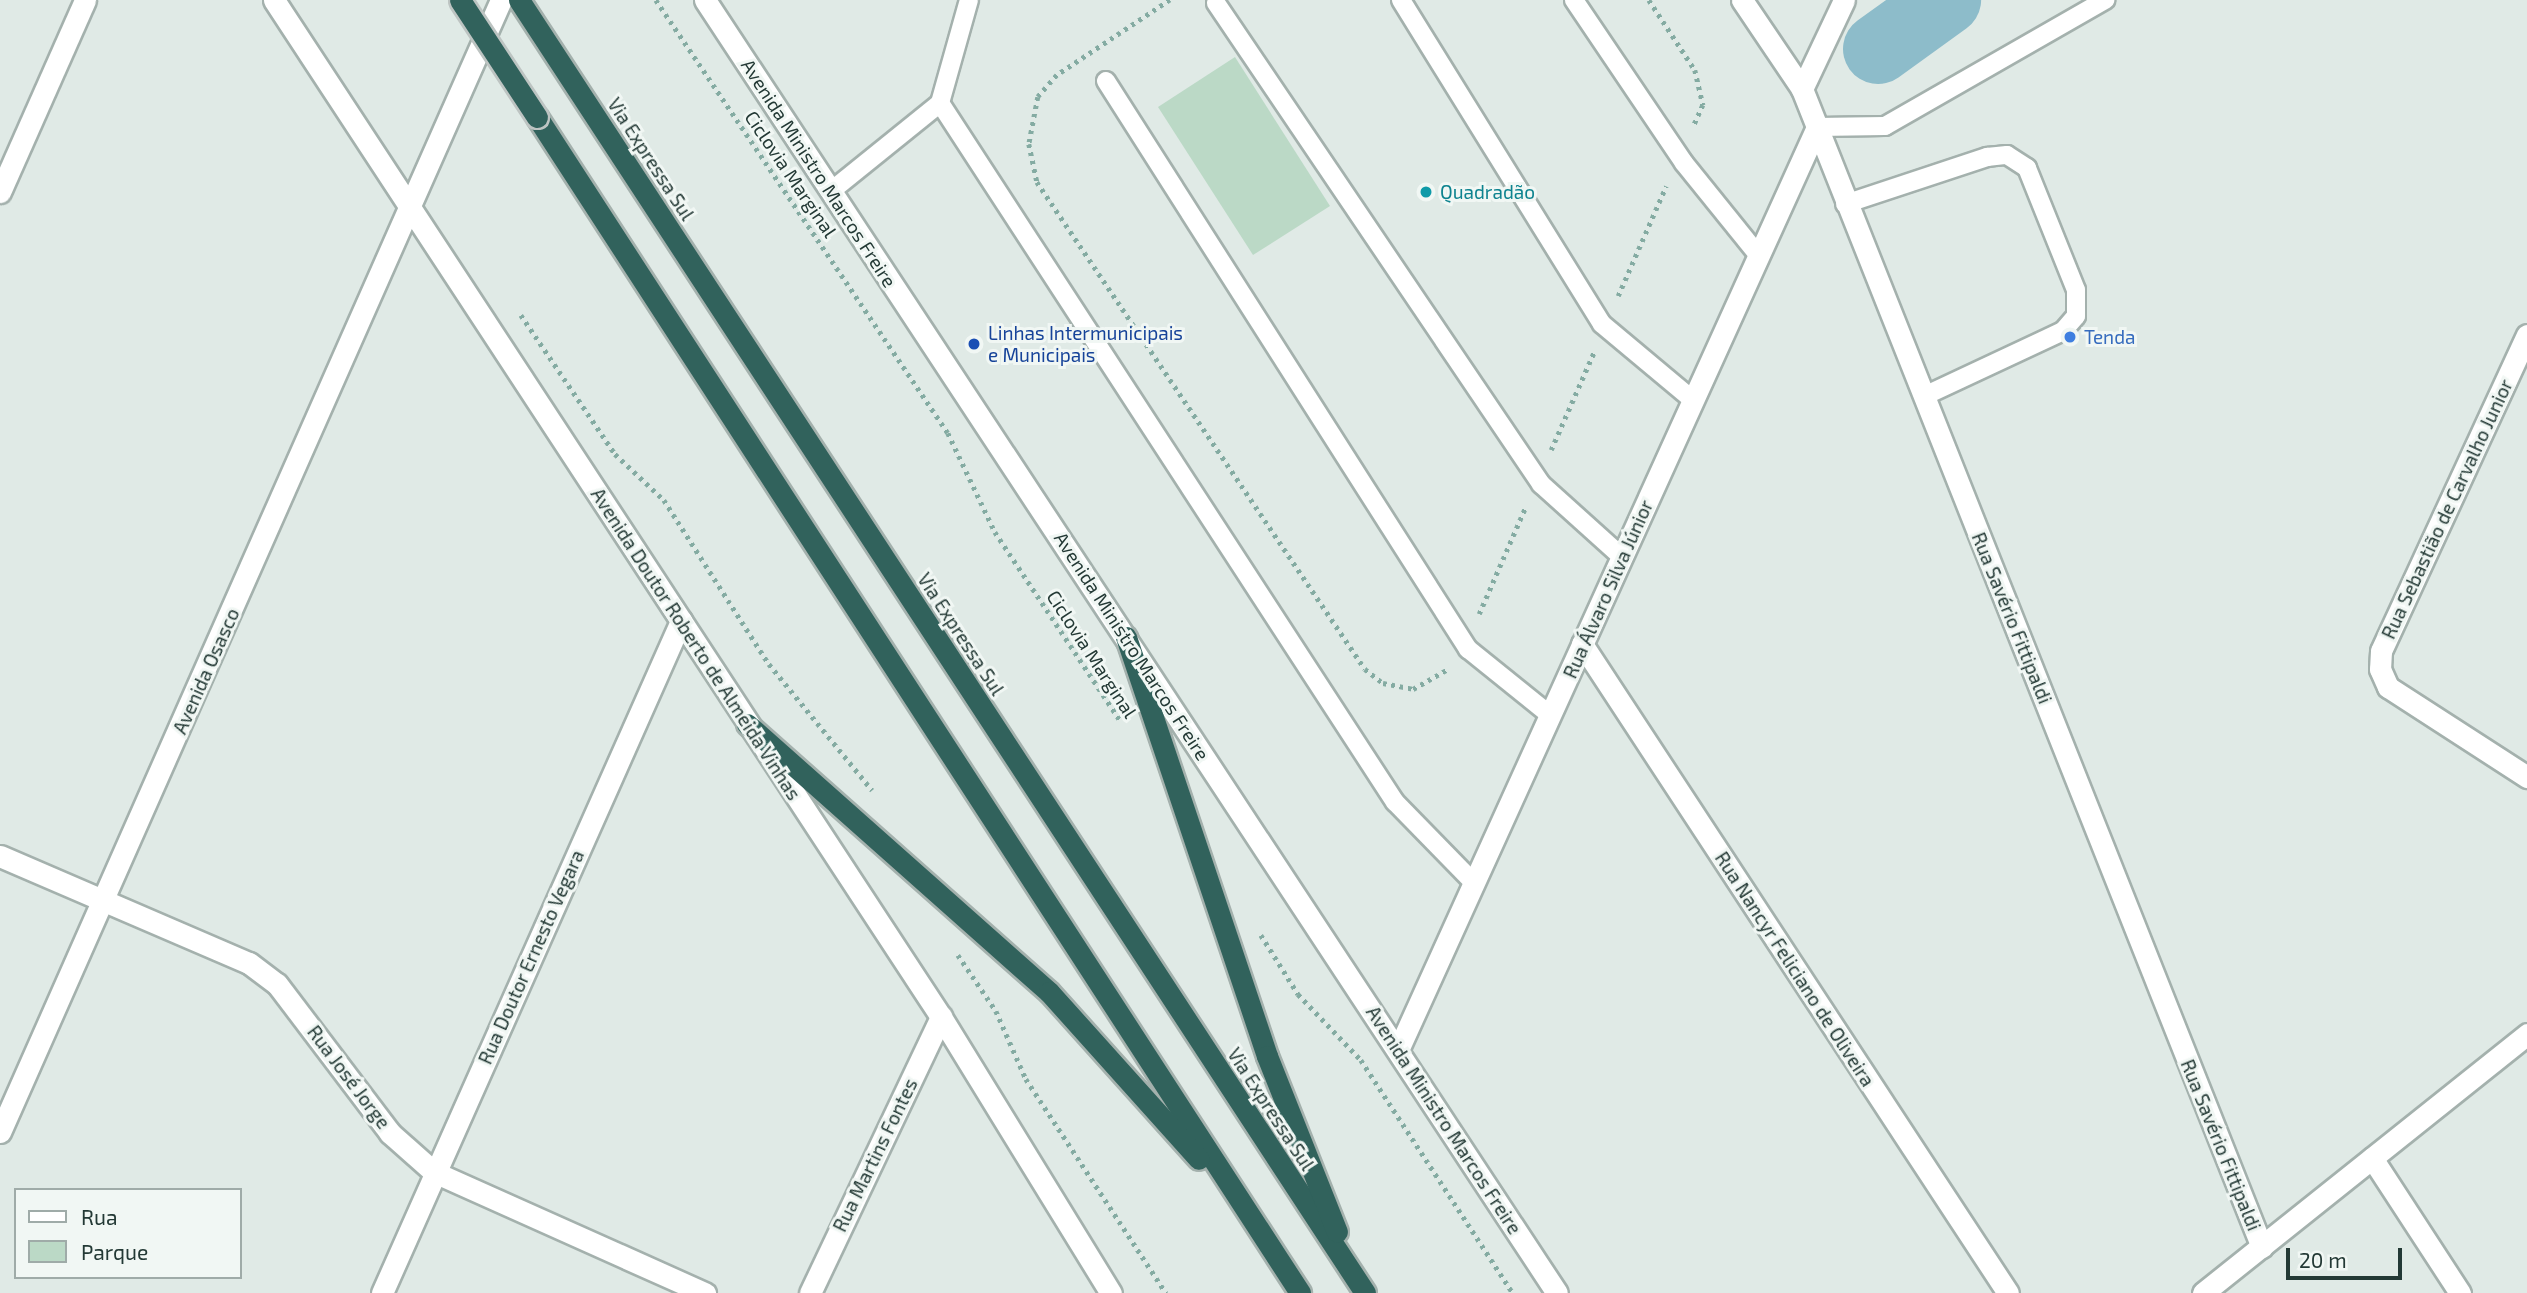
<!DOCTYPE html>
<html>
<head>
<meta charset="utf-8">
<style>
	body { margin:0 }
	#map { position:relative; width:2527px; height:1293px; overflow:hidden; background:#e0eae6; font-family:"Exo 2",sans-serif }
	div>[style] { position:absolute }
	.green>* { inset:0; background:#bbd9c6 }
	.river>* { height:70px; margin:-35px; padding:0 35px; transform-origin:35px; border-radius:35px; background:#8dbcca }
	.path>* { height:4.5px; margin-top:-2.25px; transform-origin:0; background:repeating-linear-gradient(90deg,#84aba2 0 3.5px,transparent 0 8.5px) }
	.roads { filter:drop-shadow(2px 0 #a4b1ad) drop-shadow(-2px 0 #a4b1ad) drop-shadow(0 2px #a4b1ad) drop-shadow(0 -2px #a4b1ad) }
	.lane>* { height:18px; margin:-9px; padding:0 9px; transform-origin:9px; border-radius:9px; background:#fff }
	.street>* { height:21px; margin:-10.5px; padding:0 10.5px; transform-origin:10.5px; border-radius:10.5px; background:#fff }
	.secondary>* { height:21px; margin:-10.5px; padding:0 10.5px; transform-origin:10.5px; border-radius:10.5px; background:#fff }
	.highway>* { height:21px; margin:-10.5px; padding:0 10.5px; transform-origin:10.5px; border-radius:10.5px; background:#31625c }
	.bridges { filter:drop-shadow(2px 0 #bdc4c2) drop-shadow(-2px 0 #bdc4c2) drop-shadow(0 2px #bdc4c2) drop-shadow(0 -2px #bdc4c2) }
	.highway-bridge>* { height:21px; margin:-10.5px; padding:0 10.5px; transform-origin:10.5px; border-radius:10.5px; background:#31625c }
	.dots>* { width:19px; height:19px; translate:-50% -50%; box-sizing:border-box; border:4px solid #f1f7f4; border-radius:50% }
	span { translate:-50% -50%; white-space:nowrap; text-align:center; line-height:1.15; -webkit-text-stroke:6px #f1f7f4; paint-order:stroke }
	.street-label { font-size:19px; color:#233935 }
	.culture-label { font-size:19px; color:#0d838f }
	.left { translate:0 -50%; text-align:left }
	.transit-label { font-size:19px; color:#164399 }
	.shop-label { font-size:19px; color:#366cbe }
	.legend { position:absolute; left:14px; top:1188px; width:228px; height:91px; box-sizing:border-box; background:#f1f7f4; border:2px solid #9faba8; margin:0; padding:9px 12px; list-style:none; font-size:21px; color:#233935 }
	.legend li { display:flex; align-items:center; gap:14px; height:35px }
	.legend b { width:35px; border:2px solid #9faba8 }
	.scale { position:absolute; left:2286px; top:1248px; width:116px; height:32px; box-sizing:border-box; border:4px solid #233935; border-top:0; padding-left:9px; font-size:21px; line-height:24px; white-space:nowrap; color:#233935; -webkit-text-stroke:5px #f1f7f4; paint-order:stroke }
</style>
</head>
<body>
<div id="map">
	<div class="green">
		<div style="clip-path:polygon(1235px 57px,1330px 206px,1253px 255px,1158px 107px)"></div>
	</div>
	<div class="river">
		<div style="left:1878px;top:49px;width:84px;rotate:-35.8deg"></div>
	</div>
	<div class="path">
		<div style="left:656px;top:0;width:522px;rotate:56.01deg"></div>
		<div style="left:948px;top:433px;width:110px;rotate:64.6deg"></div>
		<div style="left:995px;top:532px;width:228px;rotate:56.4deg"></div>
		<div style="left:1170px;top:0;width:136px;rotate:146.4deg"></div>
		<div style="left:1057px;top:75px;width:29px;rotate:131deg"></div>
		<div style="left:1038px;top:97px;width:48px;rotate:100.8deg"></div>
		<div style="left:1029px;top:144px;width:39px;rotate:78deg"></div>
		<div style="left:1037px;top:182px;width:587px;rotate:56.04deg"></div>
		<div style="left:1365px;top:669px;width:23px;rotate:38deg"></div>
		<div style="left:1383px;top:683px;width:31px;rotate:11deg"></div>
		<div style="left:1413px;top:689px;width:40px;rotate:-29.7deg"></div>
		<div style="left:1649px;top:0;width:84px;rotate:56.7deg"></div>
		<div style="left:1695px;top:70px;width:36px;rotate:77deg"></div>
		<div style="left:1703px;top:105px;width:24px;rotate:114deg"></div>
		<div style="left:1618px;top:296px;width:120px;rotate:-66.4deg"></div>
		<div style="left:521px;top:315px;width:168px;rotate:55.9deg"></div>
		<div style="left:615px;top:454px;width:67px;rotate:43.2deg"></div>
		<div style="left:664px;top:500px;width:195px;rotate:57.4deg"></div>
		<div style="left:769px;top:664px;width:163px;rotate:50.7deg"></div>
		<div style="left:1551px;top:450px;width:107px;rotate:-66.3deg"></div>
		<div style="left:1479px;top:614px;width:118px;rotate:-66.5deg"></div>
		<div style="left:1261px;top:935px;width:70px;rotate:57.9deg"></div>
		<div style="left:1298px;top:994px;width:91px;rotate:46.3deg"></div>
		<div style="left:1361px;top:1060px;width:278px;rotate:56.9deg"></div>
		<div style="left:958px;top:955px;width:68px;rotate:55.8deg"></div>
		<div style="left:996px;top:1011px;width:74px;rotate:66.2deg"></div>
		<div style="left:1026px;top:1079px;width:256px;rotate:56.8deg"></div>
	</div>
	<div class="roads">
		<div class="lane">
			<div style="left:1401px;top:0;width:381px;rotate:58.2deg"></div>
			<div style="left:1602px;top:324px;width:119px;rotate:39.9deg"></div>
			<div style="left:1574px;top:0;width:197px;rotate:56deg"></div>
			<div style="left:1684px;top:163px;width:119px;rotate:51.1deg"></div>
			<div style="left:1216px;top:3px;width:581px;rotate:55.95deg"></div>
			<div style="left:1541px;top:484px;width:109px;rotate:42deg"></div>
			<div style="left:1106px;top:81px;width:674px;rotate:57.49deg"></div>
			<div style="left:1468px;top:649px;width:105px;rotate:38.8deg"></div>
			<div style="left:940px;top:103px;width:834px;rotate:56.94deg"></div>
			<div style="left:1395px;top:802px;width:113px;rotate:45.7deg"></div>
			<div style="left:1817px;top:127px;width:68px;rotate:-0.8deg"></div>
			<div style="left:1885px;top:126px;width:254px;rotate:-29.8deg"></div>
			<div style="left:831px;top:191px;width:140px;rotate:-38.9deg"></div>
			<div style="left:940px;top:103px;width:107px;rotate:-74.3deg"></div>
			<div style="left:1845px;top:204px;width:150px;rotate:-18.3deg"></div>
			<div style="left:1987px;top:157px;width:20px;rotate:-6deg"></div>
			<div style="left:2007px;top:155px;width:24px;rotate:33deg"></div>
			<div style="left:2027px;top:168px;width:131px;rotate:68.1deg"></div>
			<div style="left:2076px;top:290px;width:26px;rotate:90deg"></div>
			<div style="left:2076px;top:316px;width:20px;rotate:131deg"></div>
			<div style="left:2063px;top:331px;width:153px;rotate:154.9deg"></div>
		</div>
		<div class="street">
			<div style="left:1742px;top:0;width:107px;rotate:56deg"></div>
			<div style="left:1802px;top:89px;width:1246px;rotate:68.34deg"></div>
			<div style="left:1802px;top:89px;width:98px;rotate:-64.7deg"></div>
			<div style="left:0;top:192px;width:210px;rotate:-66.1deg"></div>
			<div style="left:2527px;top:335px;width:348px;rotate:114.8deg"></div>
			<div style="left:2381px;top:651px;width:18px;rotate:93deg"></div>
			<div style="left:2380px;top:669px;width:20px;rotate:66deg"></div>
			<div style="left:2388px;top:687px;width:166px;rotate:32.9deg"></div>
			<div style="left:1582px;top:644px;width:776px;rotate:56.72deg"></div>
			<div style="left:0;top:856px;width:271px;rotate:23.3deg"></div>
			<div style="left:249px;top:963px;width:35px;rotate:37deg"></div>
			<div style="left:277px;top:984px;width:187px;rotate:52.8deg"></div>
			<div style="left:390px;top:1133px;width:59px;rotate:41.6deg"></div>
			<div style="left:434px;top:1172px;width:297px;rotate:24.1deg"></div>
			<div style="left:1398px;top:1050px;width:1014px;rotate:-65.58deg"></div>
			<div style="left:2372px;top:1158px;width:161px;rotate:56.9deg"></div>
			<div style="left:382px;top:1293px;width:736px;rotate:-66.01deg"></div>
			<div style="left:810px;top:1293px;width:306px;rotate:-64.6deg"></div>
			<div style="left:2203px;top:1293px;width:415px;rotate:-38.6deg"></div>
		</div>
		<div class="secondary">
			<div style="left:274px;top:0;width:1216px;rotate:56.74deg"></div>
			<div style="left:941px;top:1017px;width:324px;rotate:58.4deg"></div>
			<div style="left:705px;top:0;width:1548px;rotate:56.62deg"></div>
			<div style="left:0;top:1132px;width:1238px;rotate:-66.13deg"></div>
		</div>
		<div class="highway">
			<div style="left:519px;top:0;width:1545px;rotate:56.8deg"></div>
			<div style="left:537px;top:117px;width:1402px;rotate:57.02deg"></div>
			<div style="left:1126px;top:637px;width:442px;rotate:71.4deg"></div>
			<div style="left:1267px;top:1056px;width:189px;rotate:68.3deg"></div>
			<div style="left:747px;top:724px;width:404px;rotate:41.6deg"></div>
			<div style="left:1049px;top:992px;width:224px;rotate:48.1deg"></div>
		</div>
	</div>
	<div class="bridges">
		<div class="highway-bridge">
			<div style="left:460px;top:0;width:140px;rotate:56.7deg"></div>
		</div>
	</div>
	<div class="dots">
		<div style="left:1426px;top:192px;background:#0f9aa8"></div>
		<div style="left:2070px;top:337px;background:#3f7fe0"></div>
		<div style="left:974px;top:344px;background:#1a4fb4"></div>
	</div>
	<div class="street-label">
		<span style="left:651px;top:159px;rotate:57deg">Via Expressa Sul</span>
		<span style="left:819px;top:173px;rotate:57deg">Avenida Ministro Marcos Freire</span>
		<span style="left:791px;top:174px;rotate:56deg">Ciclovia Marginal</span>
		<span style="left:2447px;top:509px;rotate:-65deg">Rua Sebastião de Carvalho Junior</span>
		<span style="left:1608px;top:589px;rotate:-66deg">Rua Álvaro Silva Júnior</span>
		<span style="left:2012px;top:618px;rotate:68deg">Rua Savério Fittipaldi</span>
		<span style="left:961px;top:634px;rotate:57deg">Via Expressa Sul</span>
		<span style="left:696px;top:644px;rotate:57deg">Avenida Doutor Roberto de Almeida Vinhas</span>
		<span style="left:1132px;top:646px;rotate:57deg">Avenida Ministro Marcos Freire</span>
		<span style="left:1092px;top:654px;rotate:57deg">Ciclovia Marginal</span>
		<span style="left:206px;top:671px;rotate:-66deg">Avenida Osasco</span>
		<span style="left:531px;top:957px;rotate:-66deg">Rua Doutor Ernesto Vegara</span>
		<span style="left:1795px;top:969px;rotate:57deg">Rua Nancyr Feliciano de Oliveira</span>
		<span style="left:349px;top:1077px;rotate:53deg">Rua José Jorge</span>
		<span style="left:1271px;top:1109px;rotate:57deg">Via Expressa Sul</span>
		<span style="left:1444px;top:1120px;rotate:57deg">Avenida Ministro Marcos Freire</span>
		<span style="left:2221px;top:1145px;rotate:68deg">Rua Savério Fittipaldi</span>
		<span style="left:875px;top:1155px;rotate:-64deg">Rua Martins Fontes</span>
	</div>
	<div class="culture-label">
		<span class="left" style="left:1440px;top:192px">Quadradão</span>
	</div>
	<div class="transit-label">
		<span class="left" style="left:988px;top:344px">Linhas Intermunicipais<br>e Municipais</span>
	</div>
	<div class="shop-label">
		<span class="left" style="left:2084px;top:337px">Tenda</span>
	</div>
	<ul class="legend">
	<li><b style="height:9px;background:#fff"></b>Rua</li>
	<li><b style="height:19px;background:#bbd9c6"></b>Parque</li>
	</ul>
	<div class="scale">20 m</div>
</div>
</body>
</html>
